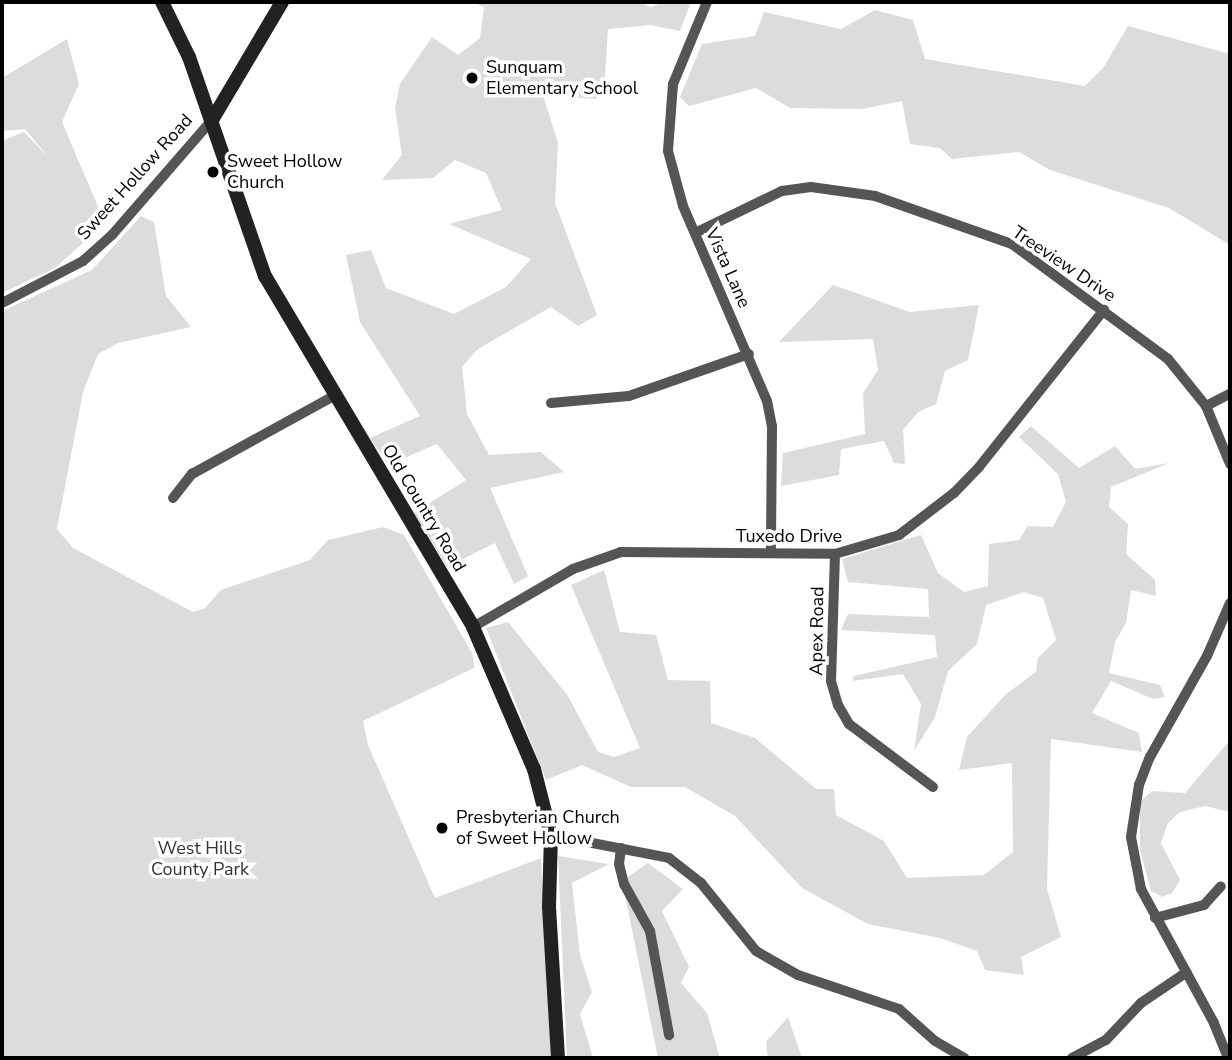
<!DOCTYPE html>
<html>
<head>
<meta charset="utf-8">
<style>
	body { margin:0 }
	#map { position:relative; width:1232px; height:1060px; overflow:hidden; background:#fff; font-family:"Nunito Sans",sans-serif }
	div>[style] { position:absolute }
	.green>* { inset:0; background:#dcdcdc }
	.street>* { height:10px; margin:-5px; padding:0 5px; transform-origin:5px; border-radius:5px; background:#555 }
	.secondary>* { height:14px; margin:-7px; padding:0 7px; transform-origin:7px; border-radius:7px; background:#222 }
	.dots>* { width:19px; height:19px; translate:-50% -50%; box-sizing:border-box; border:4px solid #fff; border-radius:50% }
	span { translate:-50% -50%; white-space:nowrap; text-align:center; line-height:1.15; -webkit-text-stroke:7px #fff; paint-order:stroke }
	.poi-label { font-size:18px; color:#000 }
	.left { translate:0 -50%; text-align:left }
	.street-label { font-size:18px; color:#000 }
	.park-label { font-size:18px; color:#333 }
	.frame { position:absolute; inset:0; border:4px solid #000; pointer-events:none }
</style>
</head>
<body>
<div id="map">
	<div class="green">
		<div style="clip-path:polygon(472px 2px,639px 2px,651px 7px,664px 2px,691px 2px,680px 31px,650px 25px,608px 29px,604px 92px,595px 99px,543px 95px,558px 143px,555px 203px,597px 315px,578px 326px,551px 307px,478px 349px,462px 367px,467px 414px,489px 455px,541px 452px,564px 472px,490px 488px,528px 576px,514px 584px,495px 543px,447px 567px,414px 513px,466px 480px,437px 444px,388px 465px,370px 438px,420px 416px,360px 322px,346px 255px,371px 250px,386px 288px,454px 314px,506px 287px,531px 259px,449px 224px,502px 210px,486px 173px,455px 160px,433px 178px,382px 180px,402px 155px,395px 108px,400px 84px,432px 37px,458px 55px,480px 38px,484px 7px)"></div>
		<div style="clip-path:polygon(875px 10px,913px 20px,925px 59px,1085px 86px,1103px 68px,1128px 26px,1230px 54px,1230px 245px,1169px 208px,1050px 170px,1019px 152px,952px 159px,940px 148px,910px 144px,902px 101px,862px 109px,790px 108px,756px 88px,689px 106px,680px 97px,702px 44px,755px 36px,764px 12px,841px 29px)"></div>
		<div style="clip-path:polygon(67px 39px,79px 84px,62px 122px,105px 223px,55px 268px,2px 293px,2px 141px,24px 132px,49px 158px,25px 129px,2px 131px,2px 78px)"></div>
		<div style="clip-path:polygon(141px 216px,154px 222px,166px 296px,191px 327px,118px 343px,98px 354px,83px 392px,57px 529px,73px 548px,193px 612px,205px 608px,221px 590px,310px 560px,328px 540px,383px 527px,404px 535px,473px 655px,474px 668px,363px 721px,368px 745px,435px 898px,541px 858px,551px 1058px,2px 1058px,2px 311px,92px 270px)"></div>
		<div style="clip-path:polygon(833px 285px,910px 312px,979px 305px,968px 360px,945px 371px,936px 404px,918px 412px,903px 430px,905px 464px,894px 463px,884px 441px,841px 449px,839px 475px,781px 486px,783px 453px,865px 434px,863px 393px,878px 370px,873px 339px,779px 342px)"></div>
		<div style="clip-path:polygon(1031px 426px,1079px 468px,1115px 446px,1135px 469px,1169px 463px,1111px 487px,1109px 507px,1128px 524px,1126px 554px,1155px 580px,1156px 596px,1131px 590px,1126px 623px,1115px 642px,1109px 673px,1160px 685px,1165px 697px,1153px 699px,1111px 681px,1092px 713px,1139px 733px,1142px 752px,1051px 739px,1047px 889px,1061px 937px,1021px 957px,1024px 975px,985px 970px,977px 951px,940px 938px,868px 924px,802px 888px,735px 816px,685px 787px,631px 787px,582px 765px,546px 780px,486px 628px,508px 622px,568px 696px,598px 752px,614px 757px,640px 748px,571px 585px,604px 570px,620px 632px,656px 635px,668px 680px,710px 681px,711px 723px,755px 738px,816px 789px,834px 789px,836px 815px,884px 841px,907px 878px,984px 875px,1013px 852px,1012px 763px,959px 770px,967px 737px,1006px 694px,1036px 672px,1038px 658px,1056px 640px,1043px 598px,1024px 592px,986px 605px,977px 644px,948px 671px,935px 717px,914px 751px,921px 704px,903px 674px,853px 681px,854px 676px,937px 657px,935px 635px,841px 630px,848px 614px,929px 617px,928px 589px,848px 582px,842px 559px,921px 535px,938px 573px,964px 592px,988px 586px,989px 544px,1019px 540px,1028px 526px,1053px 527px,1066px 502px,1058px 474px,1019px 437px)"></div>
		<div style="clip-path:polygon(1230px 740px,1230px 812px,1205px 806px,1180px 812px,1168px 823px,1161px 843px,1180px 880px,1172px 893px,1162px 897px,1151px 891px,1140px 850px,1140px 802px,1152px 791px,1185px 793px)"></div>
		<div style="clip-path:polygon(558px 856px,609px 864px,572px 883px,580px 955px,592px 992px,580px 1014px,593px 1058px,567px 1058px)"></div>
		<div style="clip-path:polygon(648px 863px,683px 889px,662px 911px,689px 967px,681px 983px,707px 1013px,720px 1058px,658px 1058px,622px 881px)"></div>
		<div style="clip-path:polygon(788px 1017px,802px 1058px,768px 1058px,766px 1042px)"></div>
	</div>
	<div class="street">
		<div style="left:707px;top:2px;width:89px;rotate:112.5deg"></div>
		<div style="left:673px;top:84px;width:67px;rotate:94.3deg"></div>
		<div style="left:668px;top:151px;width:57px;rotate:74.7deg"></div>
		<div style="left:683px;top:206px;width:212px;rotate:66.7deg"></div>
		<div style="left:767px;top:401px;width:25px;rotate:79deg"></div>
		<div style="left:772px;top:426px;width:125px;rotate:90.5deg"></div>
		<div style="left:695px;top:233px;width:97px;rotate:-25.8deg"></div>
		<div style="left:782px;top:191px;width:29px;rotate:-8deg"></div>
		<div style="left:811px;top:187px;width:65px;rotate:8deg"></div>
		<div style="left:875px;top:196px;width:145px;rotate:19.3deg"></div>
		<div style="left:1012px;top:244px;width:194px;rotate:36.4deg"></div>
		<div style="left:1168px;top:359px;width:60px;rotate:51deg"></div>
		<div style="left:1206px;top:406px;width:63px;rotate:67.5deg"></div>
		<div style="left:2px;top:303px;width:91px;rotate:-27.4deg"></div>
		<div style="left:83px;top:261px;width:39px;rotate:-42deg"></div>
		<div style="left:112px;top:235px;width:152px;rotate:-49deg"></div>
		<div style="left:551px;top:403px;width:78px;rotate:-5.1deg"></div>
		<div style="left:629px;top:396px;width:127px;rotate:-19.3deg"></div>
		<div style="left:1206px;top:406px;width:27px;rotate:-27deg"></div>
		<div style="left:173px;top:498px;width:31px;rotate:-52deg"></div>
		<div style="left:192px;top:474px;width:162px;rotate:-28.8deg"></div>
		<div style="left:835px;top:554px;width:127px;rotate:91.8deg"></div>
		<div style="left:831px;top:681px;width:25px;rotate:74deg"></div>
		<div style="left:838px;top:705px;width:22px;rotate:60deg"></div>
		<div style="left:849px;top:724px;width:105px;rotate:36.9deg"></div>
		<div style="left:473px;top:627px;width:116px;rotate:-30.1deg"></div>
		<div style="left:573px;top:569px;width:51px;rotate:-19.5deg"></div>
		<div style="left:621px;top:552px;width:214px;rotate:0.5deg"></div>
		<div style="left:835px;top:554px;width:67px;rotate:-16.5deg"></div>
		<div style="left:899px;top:535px;width:69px;rotate:-37.4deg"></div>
		<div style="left:954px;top:493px;width:36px;rotate:-46deg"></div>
		<div style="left:979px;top:467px;width:201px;rotate:-51.5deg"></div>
		<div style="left:551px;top:835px;width:120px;rotate:11deg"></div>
		<div style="left:669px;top:858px;width:41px;rotate:38deg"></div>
		<div style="left:701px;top:883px;width:87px;rotate:51deg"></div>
		<div style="left:756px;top:951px;width:48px;rotate:29.7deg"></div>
		<div style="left:798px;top:975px;width:107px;rotate:18.6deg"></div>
		<div style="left:899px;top:1009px;width:48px;rotate:41.6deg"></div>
		<div style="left:935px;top:1041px;width:34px;rotate:30deg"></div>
		<div style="left:621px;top:848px;width:16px;rotate:97deg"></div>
		<div style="left:619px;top:864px;width:21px;rotate:76deg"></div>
		<div style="left:624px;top:884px;width:54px;rotate:61deg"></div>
		<div style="left:650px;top:931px;width:106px;rotate:79.6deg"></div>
		<div style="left:1155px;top:918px;width:51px;rotate:-14.9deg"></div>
		<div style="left:1204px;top:905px;width:25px;rotate:-48deg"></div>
		<div style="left:1072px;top:1058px;width:38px;rotate:-28deg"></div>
		<div style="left:1106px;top:1040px;width:51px;rotate:-46.6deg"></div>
		<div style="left:1141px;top:1003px;width:55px;rotate:-34deg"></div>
		<div style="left:1228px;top:1058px;width:38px;rotate:-112deg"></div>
		<div style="left:1214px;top:1023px;width:153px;rotate:-118.6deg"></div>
		<div style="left:1141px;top:889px;width:53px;rotate:-100.9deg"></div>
		<div style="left:1131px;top:837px;width:53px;rotate:-81.3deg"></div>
		<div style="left:1139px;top:785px;width:30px;rotate:-69deg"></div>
		<div style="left:1150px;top:757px;width:116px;rotate:-60.6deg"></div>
		<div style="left:1207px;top:656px;width:58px;rotate:-66.5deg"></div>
	</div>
	<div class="secondary">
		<div style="left:162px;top:2px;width:61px;rotate:63.9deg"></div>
		<div style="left:189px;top:57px;width:232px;rotate:70.9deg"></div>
		<div style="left:265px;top:276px;width:408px;rotate:59.3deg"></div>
		<div style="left:473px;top:627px;width:155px;rotate:66.8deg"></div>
		<div style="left:534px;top:769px;width:68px;rotate:75.6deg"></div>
		<div style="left:551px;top:835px;width:72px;rotate:91.6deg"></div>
		<div style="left:549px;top:907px;width:151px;rotate:86.6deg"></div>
		<div style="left:212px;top:120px;width:137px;rotate:-59.3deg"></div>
	</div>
	<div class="dots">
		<div style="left:472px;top:78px;background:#000"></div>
		<div style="left:213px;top:172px;background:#000"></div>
		<div style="left:442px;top:828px;background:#000"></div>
	</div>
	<div class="poi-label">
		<span class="left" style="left:486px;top:78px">Sunquam<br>Elementary School</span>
		<span class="left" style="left:227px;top:172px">Sweet Hollow<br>Church</span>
		<span class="left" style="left:456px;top:828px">Presbyterian Church<br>of Sweet Hollow</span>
	</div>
	<div class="street-label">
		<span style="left:135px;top:177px;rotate:-48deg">Sweet Hollow Road</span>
		<span style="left:1064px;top:264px;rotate:34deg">Treeview Drive</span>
		<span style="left:728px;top:268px;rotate:66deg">Vista Lane</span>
		<span style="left:424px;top:508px;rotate:59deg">Old Country Road</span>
		<span style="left:789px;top:536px">Tuxedo Drive</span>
		<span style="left:817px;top:631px;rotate:-89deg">Apex Road</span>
	</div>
	<div class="park-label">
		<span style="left:200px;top:859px">West Hills<br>County Park</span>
	</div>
	<div class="frame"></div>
</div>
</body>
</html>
